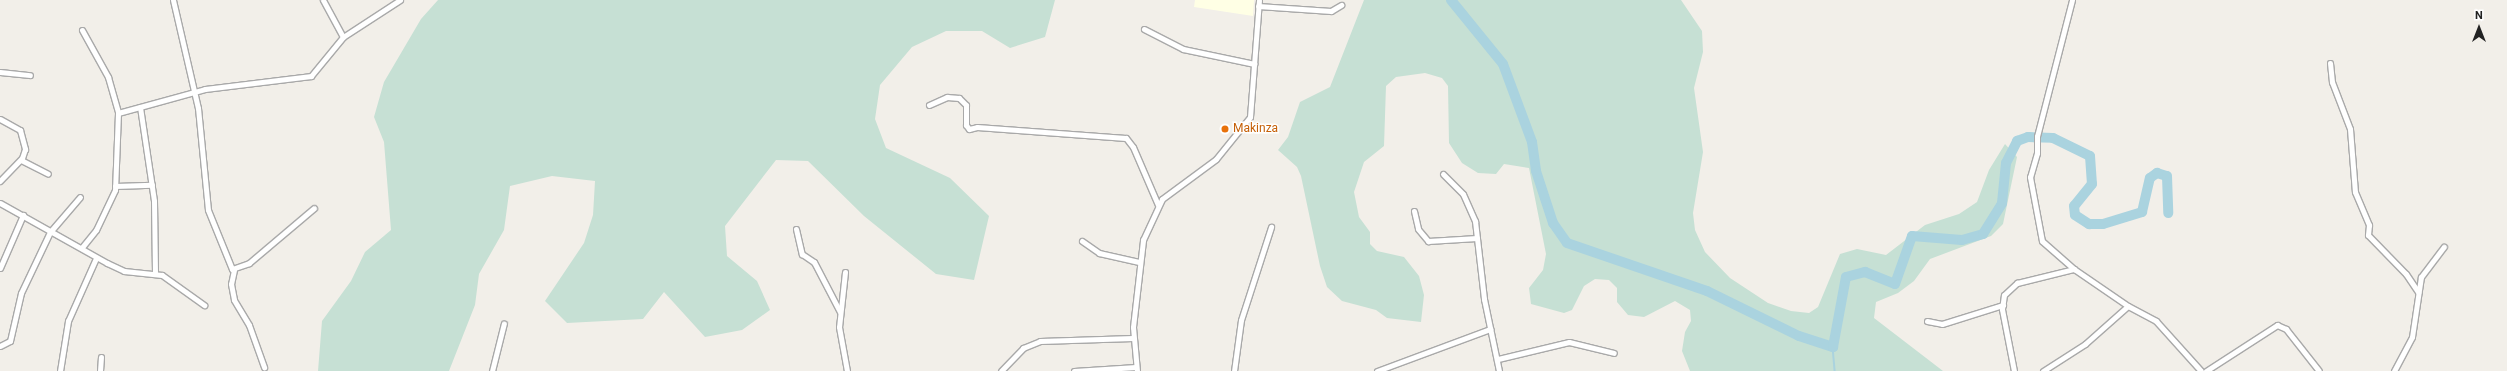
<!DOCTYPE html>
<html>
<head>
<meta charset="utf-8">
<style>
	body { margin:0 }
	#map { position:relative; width:2507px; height:371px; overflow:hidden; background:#f2efe9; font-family:Roboto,sans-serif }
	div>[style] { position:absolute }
	.education>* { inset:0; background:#ffffe5 }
	.wetland>* { inset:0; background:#c6e0d4 }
	.stream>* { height:1.5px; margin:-0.75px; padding:0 0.75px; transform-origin:0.75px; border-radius:0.75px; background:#aad3df }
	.river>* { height:10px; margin:-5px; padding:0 5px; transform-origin:5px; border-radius:5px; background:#aad3df }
	.roads { filter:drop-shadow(1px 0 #a9a9a9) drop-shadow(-1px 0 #a9a9a9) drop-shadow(0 1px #a9a9a9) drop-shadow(0 -1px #a9a9a9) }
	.minor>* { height:5px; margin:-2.5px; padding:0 2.5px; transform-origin:2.5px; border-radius:2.5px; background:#fff }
	.dots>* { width:11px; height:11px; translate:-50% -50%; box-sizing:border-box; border:2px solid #fff; border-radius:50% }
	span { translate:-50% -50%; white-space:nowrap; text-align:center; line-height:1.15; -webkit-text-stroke:3px #fff; paint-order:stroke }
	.food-label { font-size:12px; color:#c56008 }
	.left { translate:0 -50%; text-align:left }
	.north { position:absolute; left:2459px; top:8px; width:40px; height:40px; -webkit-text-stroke:3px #fff; paint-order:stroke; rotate:0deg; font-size:11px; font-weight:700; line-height:16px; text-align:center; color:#222 }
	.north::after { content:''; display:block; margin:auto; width:14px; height:18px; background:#222; clip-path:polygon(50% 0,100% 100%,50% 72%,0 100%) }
</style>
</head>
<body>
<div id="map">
	<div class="education">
		<div style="clip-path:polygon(1195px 0,1254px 0,1253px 16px,1194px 7px)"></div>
	</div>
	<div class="wetland">
		<div style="clip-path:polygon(438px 0,1055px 0,1045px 37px,1010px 48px,982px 31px,946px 31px,912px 47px,880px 85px,875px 119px,886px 148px,950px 178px,989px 216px,974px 280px,936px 274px,864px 216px,808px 161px,776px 160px,725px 226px,727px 256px,757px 281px,770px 310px,742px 330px,705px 337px,664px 292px,643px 319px,567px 323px,545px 301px,584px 243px,593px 215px,595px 181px,552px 176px,510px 186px,504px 230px,479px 274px,475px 305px,449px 371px,318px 371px,322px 321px,351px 281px,365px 252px,391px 230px,384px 142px,374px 117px,384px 82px,421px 19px)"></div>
		<div style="clip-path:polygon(1364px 0,1681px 0,1702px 31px,1703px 52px,1694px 88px,1703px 152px,1693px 213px,1695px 230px,1705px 252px,1730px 278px,1768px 303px,1791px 311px,1809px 313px,1818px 307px,1840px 254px,1857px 249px,1886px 255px,1925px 225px,1959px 214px,1977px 202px,1989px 170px,2005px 144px,2017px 157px,2003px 224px,1991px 236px,1930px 259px,1914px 281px,1898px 293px,1876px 302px,1874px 318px,1943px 371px,1690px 371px,1682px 351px,1685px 332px,1691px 321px,1690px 310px,1675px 301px,1644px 317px,1628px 315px,1617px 302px,1617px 288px,1609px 280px,1595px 279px,1584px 286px,1572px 310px,1564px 313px,1531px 304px,1529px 288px,1543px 270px,1546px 254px,1529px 168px,1504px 164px,1496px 174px,1478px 173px,1462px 163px,1449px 143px,1448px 86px,1442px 78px,1425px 73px,1396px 77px,1386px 86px,1384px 146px,1364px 162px,1354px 192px,1359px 217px,1370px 232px,1370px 244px,1377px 251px,1404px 257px,1419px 276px,1424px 295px,1421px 322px,1387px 318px,1376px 310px,1342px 301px,1327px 287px,1320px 266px,1301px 176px,1297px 167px,1278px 150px,1288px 137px,1300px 102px,1330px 87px)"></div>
	</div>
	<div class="stream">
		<div style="left:1833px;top:347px;width:24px;rotate:85deg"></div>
	</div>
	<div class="river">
		<div style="left:1451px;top:0;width:82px;rotate:50.9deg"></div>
		<div style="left:1503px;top:64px;width:83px;rotate:69.6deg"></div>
		<div style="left:1532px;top:142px;width:29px;rotate:82deg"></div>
		<div style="left:1536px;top:171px;width:55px;rotate:71.9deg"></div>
		<div style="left:1553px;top:223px;width:24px;rotate:55deg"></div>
		<div style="left:1567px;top:243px;width:148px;rotate:18.9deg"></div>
		<div style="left:1707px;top:291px;width:102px;rotate:26.1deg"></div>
		<div style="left:1799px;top:336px;width:36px;rotate:18deg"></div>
		<div style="left:1833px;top:347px;width:71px;rotate:-79.5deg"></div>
		<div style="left:1846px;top:277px;width:20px;rotate:-15deg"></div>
		<div style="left:1865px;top:272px;width:32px;rotate:22deg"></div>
		<div style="left:1895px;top:284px;width:51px;rotate:-70.5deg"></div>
		<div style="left:1912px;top:236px;width:50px;rotate:4.6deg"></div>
		<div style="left:1962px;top:240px;width:22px;rotate:-16deg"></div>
		<div style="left:1983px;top:234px;width:36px;rotate:-58deg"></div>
		<div style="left:2002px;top:203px;width:40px;rotate:-84.3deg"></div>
		<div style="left:2006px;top:163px;width:25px;rotate:-63deg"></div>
		<div style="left:2017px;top:141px;width:12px;rotate:-20deg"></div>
		<div style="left:2028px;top:137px;width:25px;rotate:2deg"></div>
		<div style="left:2053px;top:138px;width:41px;rotate:25.9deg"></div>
		<div style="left:2090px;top:156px;width:28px;rotate:86deg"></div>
		<div style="left:2092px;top:184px;width:28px;rotate:129deg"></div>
		<div style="left:2074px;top:206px;width:9px;rotate:84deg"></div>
		<div style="left:2075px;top:215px;width:17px;rotate:33deg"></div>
		<div style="left:2089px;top:224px;width:14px"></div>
		<div style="left:2103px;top:224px;width:41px;rotate:-17.1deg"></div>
		<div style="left:2142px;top:212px;width:35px;rotate:-77deg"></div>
		<div style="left:2150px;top:178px;width:9px;rotate:-36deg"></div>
		<div style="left:2157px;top:173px;width:10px;rotate:17deg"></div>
		<div style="left:2167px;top:176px;width:37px;rotate:88deg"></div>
	</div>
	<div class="roads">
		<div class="minor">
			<div style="left:173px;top:0;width:111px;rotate:77deg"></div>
			<div style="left:198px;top:108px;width:102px;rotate:84.4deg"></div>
			<div style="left:208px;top:210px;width:64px;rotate:67.9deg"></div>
			<div style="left:232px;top:269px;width:18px;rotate:-19deg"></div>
			<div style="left:249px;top:263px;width:85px;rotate:-40.2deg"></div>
			<div style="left:323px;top:0;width:42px;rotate:61.6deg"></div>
			<div style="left:2072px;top:0;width:140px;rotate:104.4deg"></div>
			<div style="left:2037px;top:136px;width:17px;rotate:90deg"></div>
			<div style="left:2037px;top:153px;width:25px;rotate:106deg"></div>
			<div style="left:2030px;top:177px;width:65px;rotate:79.4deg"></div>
			<div style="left:2042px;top:241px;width:43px;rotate:41.2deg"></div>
			<div style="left:1258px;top:6px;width:73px;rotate:3.9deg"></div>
			<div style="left:1331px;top:11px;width:12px;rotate:-31deg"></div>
			<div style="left:1144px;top:29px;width:44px;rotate:27.1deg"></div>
			<div style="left:1183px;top:49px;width:73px;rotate:11.9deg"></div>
			<div style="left:82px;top:30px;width:54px;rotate:61deg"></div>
			<div style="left:108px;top:77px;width:37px;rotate:74deg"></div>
			<div style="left:118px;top:113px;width:77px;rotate:92.2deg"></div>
			<div style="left:115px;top:190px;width:44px;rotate:115.4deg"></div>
			<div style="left:96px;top:230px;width:22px;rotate:129deg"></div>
			<div style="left:2330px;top:63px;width:19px;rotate:84deg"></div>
			<div style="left:2332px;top:82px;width:50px;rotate:69deg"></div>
			<div style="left:2350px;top:129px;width:63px;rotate:85.5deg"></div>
			<div style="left:2355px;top:192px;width:36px;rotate:67deg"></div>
			<div style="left:2369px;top:225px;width:10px;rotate:96deg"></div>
			<div style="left:2368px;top:235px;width:54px;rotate:45.7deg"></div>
			<div style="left:2406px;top:274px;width:22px;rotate:56deg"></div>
			<div style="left:0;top:72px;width:30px;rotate:6deg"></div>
			<div style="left:929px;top:105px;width:20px;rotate:-24deg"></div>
			<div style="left:947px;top:97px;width:12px;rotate:5deg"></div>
			<div style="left:959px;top:98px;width:10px;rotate:45deg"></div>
			<div style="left:966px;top:105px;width:20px;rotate:90deg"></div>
			<div style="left:966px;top:125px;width:5px;rotate:53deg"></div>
			<div style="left:969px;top:129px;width:8px;rotate:-14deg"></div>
			<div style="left:977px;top:127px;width:149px;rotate:4.2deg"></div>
			<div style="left:1126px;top:138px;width:11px;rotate:52deg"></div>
			<div style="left:1133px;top:147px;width:63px;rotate:66.7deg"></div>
			<div style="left:140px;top:107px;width:95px;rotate:81.5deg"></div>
			<div style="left:154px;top:201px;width:71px;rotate:89.2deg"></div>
			<div style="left:118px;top:113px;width:90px;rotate:-15.4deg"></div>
			<div style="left:205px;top:89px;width:107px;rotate:-7deg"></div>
			<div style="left:311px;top:76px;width:50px;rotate:-50.6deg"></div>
			<div style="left:343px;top:37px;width:68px;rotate:-33deg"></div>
			<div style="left:0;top:119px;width:23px;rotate:29deg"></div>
			<div style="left:20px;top:130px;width:20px;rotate:75deg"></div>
			<div style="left:25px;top:149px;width:9px;rotate:108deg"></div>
			<div style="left:22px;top:158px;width:32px;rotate:134deg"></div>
			<div style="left:21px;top:160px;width:30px;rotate:27deg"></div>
			<div style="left:1443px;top:174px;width:28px;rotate:45deg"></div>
			<div style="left:1463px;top:194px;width:30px;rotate:66deg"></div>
			<div style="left:1475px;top:221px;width:79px;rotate:83.4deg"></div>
			<div style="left:1484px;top:299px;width:74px;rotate:78.2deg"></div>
			<div style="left:115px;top:186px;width:37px;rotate:-2deg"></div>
			<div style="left:0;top:203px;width:123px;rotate:29.3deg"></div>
			<div style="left:107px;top:263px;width:19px;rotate:25deg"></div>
			<div style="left:124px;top:271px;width:38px;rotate:6deg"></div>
			<div style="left:162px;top:275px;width:52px;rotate:35.5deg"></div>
			<div style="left:1414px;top:211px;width:18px;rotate:77deg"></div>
			<div style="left:1418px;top:229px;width:16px;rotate:50deg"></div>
			<div style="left:1428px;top:241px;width:49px;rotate:-3.5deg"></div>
			<div style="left:796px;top:229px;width:26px;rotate:77deg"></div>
			<div style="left:802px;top:254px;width:14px;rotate:34deg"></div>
			<div style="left:814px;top:262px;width:56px;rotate:62.5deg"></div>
			<div style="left:1082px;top:241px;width:21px;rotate:35deg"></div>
			<div style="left:1099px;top:253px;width:41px;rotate:12.7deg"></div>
			<div style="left:0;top:268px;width:58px;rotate:-66.5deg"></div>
			<div style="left:234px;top:270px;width:14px;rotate:102deg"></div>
			<div style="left:231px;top:284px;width:16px;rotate:79deg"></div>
			<div style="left:234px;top:300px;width:29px;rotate:59deg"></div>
			<div style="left:249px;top:325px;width:45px;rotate:70.3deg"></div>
			<div style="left:845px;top:272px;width:55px;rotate:96.2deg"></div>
			<div style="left:839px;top:327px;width:45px;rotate:79.7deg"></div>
			<div style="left:1927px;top:321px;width:15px;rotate:11deg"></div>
			<div style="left:1942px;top:324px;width:64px;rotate:-17.3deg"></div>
			<div style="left:0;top:346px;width:11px;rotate:-27deg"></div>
			<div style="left:10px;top:341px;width:49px;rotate:-77.1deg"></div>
			<div style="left:21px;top:293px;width:68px;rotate:-64.6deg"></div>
			<div style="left:50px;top:232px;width:46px;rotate:-49.4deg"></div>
			<div style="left:1498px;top:359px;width:73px;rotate:-13.5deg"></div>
			<div style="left:1569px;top:342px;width:46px;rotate:13.7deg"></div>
			<div style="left:60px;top:371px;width:51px;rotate:-80.9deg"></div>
			<div style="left:68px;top:321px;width:69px;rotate:-66deg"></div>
			<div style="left:100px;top:371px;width:14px;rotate:-86deg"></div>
			<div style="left:492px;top:371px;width:49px;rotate:-76deg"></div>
			<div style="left:1001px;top:371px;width:32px;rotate:-46deg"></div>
			<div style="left:1023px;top:348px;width:18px;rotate:-22deg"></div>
			<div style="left:1040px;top:341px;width:93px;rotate:-1.8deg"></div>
			<div style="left:1074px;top:371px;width:62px;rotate:-3.7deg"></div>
			<div style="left:1137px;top:371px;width:44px;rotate:-95.2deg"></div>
			<div style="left:1133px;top:327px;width:88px;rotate:-83.4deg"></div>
			<div style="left:1143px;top:240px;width:45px;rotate:-65.1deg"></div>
			<div style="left:1162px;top:199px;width:67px;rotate:-36.5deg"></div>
			<div style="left:1216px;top:159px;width:54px;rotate:-51deg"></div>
			<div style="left:1250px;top:117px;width:117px;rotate:-85.6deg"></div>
			<div style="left:1234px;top:371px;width:51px;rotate:-82.2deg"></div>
			<div style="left:1241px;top:320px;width:98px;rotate:-72.1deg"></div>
			<div style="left:1377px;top:371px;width:121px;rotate:-20.4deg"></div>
			<div style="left:2014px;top:371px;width:63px;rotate:-101deg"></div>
			<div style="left:2002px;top:309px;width:14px;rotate:-82deg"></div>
			<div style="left:2004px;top:295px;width:18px;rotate:-43deg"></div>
			<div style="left:2017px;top:283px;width:59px;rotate:-13.8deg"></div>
			<div style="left:2074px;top:269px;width:65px;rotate:34.4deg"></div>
			<div style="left:2128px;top:306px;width:32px;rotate:28deg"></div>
			<div style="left:2156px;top:321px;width:67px;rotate:48deg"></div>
			<div style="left:2043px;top:371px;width:50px;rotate:-32.7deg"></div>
			<div style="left:2085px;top:344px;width:57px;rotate:-41.5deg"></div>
			<div style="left:2206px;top:371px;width:85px;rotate:-32.9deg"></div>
			<div style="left:2277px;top:325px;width:10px;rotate:24deg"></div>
			<div style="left:2286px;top:329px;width:53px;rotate:51.8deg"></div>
			<div style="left:2394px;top:371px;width:38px;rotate:-62deg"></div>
			<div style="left:2412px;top:337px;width:61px;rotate:-81.5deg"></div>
			<div style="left:2421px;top:277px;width:38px;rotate:-53deg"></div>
		</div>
	</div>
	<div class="dots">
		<div style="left:1225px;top:129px;background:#e8710a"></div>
	</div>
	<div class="food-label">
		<span class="left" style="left:1233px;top:129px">Makinza</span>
	</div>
	<div class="north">N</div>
</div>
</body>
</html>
